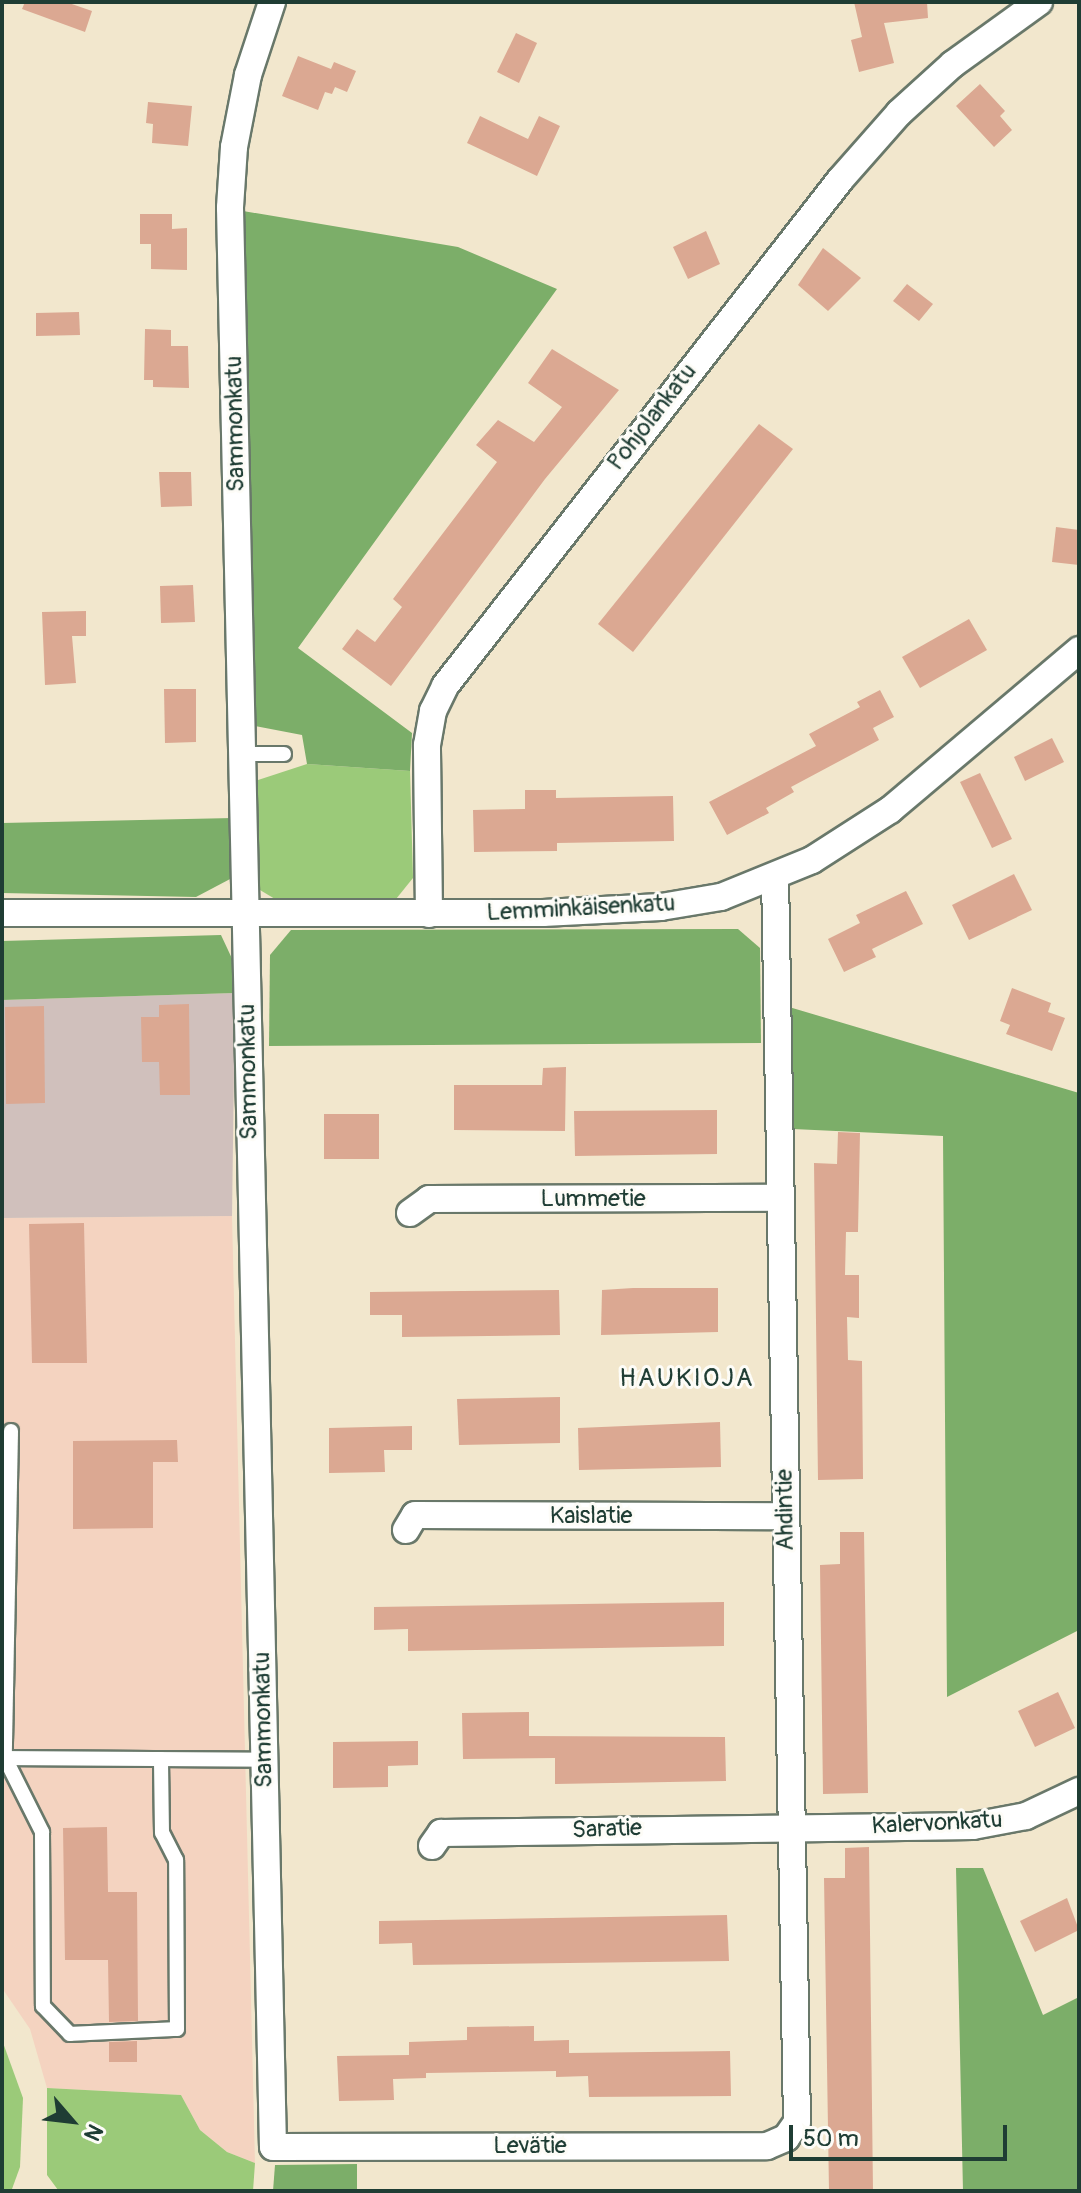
<!DOCTYPE html>
<html>
<head>
<meta charset="utf-8">
<style>
	body { margin:0 }
	#map { position:relative; width:1081px; height:2193px; overflow:hidden; background:#f2e7cd; font-family:Pangolin,sans-serif }
	div>[style] { position:absolute }
	.built>* { inset:0; background:#f4d3c0 }
	.industrial>* { inset:0; background:#d0c0bc }
	.green>* { inset:0; background:#9bca79 }
	.forest>* { inset:0; background:#7cae69 }
	.building>* { inset:0; background:#dba892 }
	.roads { filter:drop-shadow(2px 0 #69786a) drop-shadow(-2px 0 #69786a) drop-shadow(0 2px #69786a) drop-shadow(0 -2px #69786a) }
	.lane>* { height:14px; margin:-7px; padding:0 7px; transform-origin:7px; border-radius:7px; background:#fff }
	.street>* { height:26px; margin:-13px; padding:0 13px; transform-origin:13px; border-radius:13px; background:#fff }
	span { translate:-50% -50%; white-space:nowrap; text-align:center; line-height:1.15; -webkit-text-stroke:6px #fdfcf7; paint-order:stroke }
	.street-label { font-size:24px; color:#1f3d34 }
	.neighbourhood-label { font-size:26px; color:#1f3d34; letter-spacing:2px }
	.frame { position:absolute; inset:0; border:4px solid #1f3d34; pointer-events:none }
	.north { position:absolute; left:32px; top:2081px; width:80px; height:80px; -webkit-text-stroke:6px #fdfcf7; paint-order:stroke; rotate:118deg; font-size:22px; font-weight:700; line-height:32px; text-align:center; color:#1f3d34 }
	.north::after { content:''; display:block; margin:auto; width:28px; height:36px; background:#1f3d34; clip-path:polygon(50% 0,100% 100%,50% 72%,0 100%) }
	.scale { position:absolute; left:789px; top:2125px; width:218px; height:36px; box-sizing:border-box; border:4px solid #1f3d34; border-top:0; padding-left:10px; font-size:24px; line-height:28px; white-space:nowrap; color:#1f3d34; -webkit-text-stroke:6px #fdfcf7; paint-order:stroke }
</style>
</head>
<body>
<div id="map">
	<div class="built">
		<div style="clip-path:polygon(232px 1216px,255px 2163px,227px 2152px,200px 2130px,181px 2095px,47px 2088px,30px 2029px,2px 1988px,2px 1218px)"></div>
	</div>
	<div class="industrial">
		<div style="clip-path:polygon(235px 993px,232px 1216px,2px 1218px,2px 1000px)"></div>
	</div>
	<div class="green">
		<div style="clip-path:polygon(307px 764px,410px 771px,413px 878px,396px 899px,280px 902px,260px 890px,255px 874px,255px 781px)"></div>
		<div style="clip-path:polygon(2px 2040px,23px 2098px,20px 2167px,12px 2189px,2px 2190px)"></div>
		<div style="clip-path:polygon(47px 2088px,181px 2095px,200px 2130px,227px 2152px,255px 2163px,253px 2191px,58px 2190px,47px 2175px)"></div>
	</div>
	<div class="forest">
		<div style="clip-path:polygon(243px 211px,458px 247px,557px 289px,298px 648px,412px 733px,410px 771px,307px 764px,302px 735px,255px 726px)"></div>
		<div style="clip-path:polygon(233px 818px,232px 878px,196px 897px,2px 893px,2px 823px)"></div>
		<div style="clip-path:polygon(738px 929px,760px 948px,761px 1043px,269px 1046px,270px 955px,291px 930px)"></div>
		<div style="clip-path:polygon(221px 935px,235px 965px,235px 993px,2px 1000px,2px 941px)"></div>
		<div style="clip-path:polygon(789px 1007px,1079px 1093px,1079px 1630px,947px 1697px,943px 1136px,793px 1129px)"></div>
		<div style="clip-path:polygon(956px 1868px,983px 1868px,1043px 2015px,1079px 1997px,1079px 2191px,963px 2191px)"></div>
		<div style="clip-path:polygon(357px 2164px,357px 2191px,273px 2191px,275px 2165px)"></div>
	</div>
	<div class="building">
		<div style="clip-path:polygon(25px 2px,66px 2px,92px 11px,85px 32px,22px 9px)"></div>
		<div style="clip-path:polygon(854px 2px,927px 2px,928px 18px,884px 23px,894px 63px,859px 72px,851px 40px,862px 37px)"></div>
		<div style="clip-path:polygon(516px 33px,537px 43px,519px 83px,497px 72px)"></div>
		<div style="clip-path:polygon(298px 56px,331px 69px,334px 62px,356px 71px,347px 92px,335px 87px,332px 94px,325px 92px,318px 110px,282px 96px)"></div>
		<div style="clip-path:polygon(980px 84px,1005px 111px,1000px 116px,1012px 130px,994px 147px,956px 106px)"></div>
		<div style="clip-path:polygon(148px 102px,192px 106px,188px 146px,152px 143px,153px 124px,146px 123px)"></div>
		<div style="clip-path:polygon(480px 116px,528px 139px,539px 116px,560px 126px,537px 176px,467px 143px)"></div>
		<div style="clip-path:polygon(140px 214px,172px 214px,172px 229px,187px 228px,187px 270px,151px 269px,151px 244px,140px 244px)"></div>
		<div style="clip-path:polygon(706px 231px,720px 264px,688px 279px,673px 247px)"></div>
		<div style="clip-path:polygon(823px 248px,861px 278px,828px 311px,798px 285px)"></div>
		<div style="clip-path:polygon(907px 284px,933px 304px,919px 321px,893px 301px)"></div>
		<div style="clip-path:polygon(79px 312px,80px 335px,36px 336px,36px 313px)"></div>
		<div style="clip-path:polygon(145px 329px,171px 330px,171px 346px,188px 346px,189px 388px,153px 387px,153px 380px,144px 380px)"></div>
		<div style="clip-path:polygon(552px 349px,619px 390px,545px 479px,391px 686px,342px 649px,357px 629px,375px 642px,402px 607px,393px 599px,497px 462px,476px 445px,498px 420px,534px 442px,562px 407px,528px 383px)"></div>
		<div style="clip-path:polygon(759px 424px,793px 449px,633px 652px,598px 624px)"></div>
		<div style="clip-path:polygon(159px 472px,191px 472px,192px 506px,161px 507px)"></div>
		<div style="clip-path:polygon(1056px 527px,1079px 530px,1079px 565px,1052px 562px)"></div>
		<div style="clip-path:polygon(193px 585px,195px 622px,161px 623px,160px 586px)"></div>
		<div style="clip-path:polygon(86px 611px,86px 636px,72px 636px,76px 683px,45px 685px,42px 612px)"></div>
		<div style="clip-path:polygon(969px 619px,987px 650px,920px 688px,902px 657px)"></div>
		<div style="clip-path:polygon(164px 689px,196px 689px,196px 742px,165px 743px)"></div>
		<div style="clip-path:polygon(880px 690px,894px 717px,873px 728px,879px 740px,791px 787px,794px 792px,766px 808px,769px 813px,727px 835px,709px 802px,816px 746px,809px 734px,860px 707px,857px 702px)"></div>
		<div style="clip-path:polygon(1052px 738px,1064px 762px,1025px 781px,1014px 757px)"></div>
		<div style="clip-path:polygon(980px 773px,1012px 839px,992px 848px,960px 782px)"></div>
		<div style="clip-path:polygon(525px 790px,556px 790px,556px 798px,673px 796px,674px 841px,557px 843px,557px 851px,474px 852px,473px 810px,525px 809px)"></div>
		<div style="clip-path:polygon(1014px 874px,1032px 910px,969px 940px,952px 905px)"></div>
		<div style="clip-path:polygon(906px 891px,923px 924px,872px 949px,876px 957px,844px 972px,828px 939px,860px 923px,856px 915px)"></div>
		<div style="clip-path:polygon(1012px 988px,1051px 1003px,1048px 1012px,1065px 1018px,1052px 1051px,1006px 1034px,1010px 1025px,1000px 1021px)"></div>
		<div style="clip-path:polygon(189px 1004px,190px 1095px,160px 1095px,159px 1062px,142px 1062px,141px 1017px,159px 1017px,159px 1005px)"></div>
		<div style="clip-path:polygon(44px 1006px,45px 1103px,6px 1104px,5px 1007px)"></div>
		<div style="clip-path:polygon(566px 1067px,565px 1131px,454px 1130px,454px 1085px,542px 1085px,543px 1068px)"></div>
		<div style="clip-path:polygon(717px 1110px,717px 1154px,575px 1156px,574px 1111px)"></div>
		<div style="clip-path:polygon(324px 1114px,379px 1114px,379px 1159px,324px 1159px)"></div>
		<div style="clip-path:polygon(838px 1132px,860px 1133px,858px 1232px,846px 1232px,845px 1275px,859px 1275px,859px 1318px,847px 1317px,848px 1360px,862px 1361px,863px 1479px,818px 1480px,814px 1163px,837px 1164px)"></div>
		<div style="clip-path:polygon(84px 1223px,87px 1363px,32px 1363px,29px 1224px)"></div>
		<div style="clip-path:polygon(633px 1288px,718px 1288px,718px 1332px,601px 1335px,602px 1290px)"></div>
		<div style="clip-path:polygon(559px 1290px,560px 1335px,402px 1337px,402px 1315px,370px 1315px,370px 1292px)"></div>
		<div style="clip-path:polygon(560px 1397px,560px 1443px,459px 1445px,457px 1399px)"></div>
		<div style="clip-path:polygon(720px 1422px,721px 1467px,579px 1470px,578px 1428px)"></div>
		<div style="clip-path:polygon(412px 1426px,412px 1450px,384px 1450px,385px 1472px,329px 1473px,329px 1428px)"></div>
		<div style="clip-path:polygon(177px 1440px,178px 1462px,153px 1462px,153px 1528px,73px 1529px,73px 1441px)"></div>
		<div style="clip-path:polygon(840px 1532px,864px 1532px,868px 1793px,823px 1794px,820px 1565px,840px 1564px)"></div>
		<div style="clip-path:polygon(724px 1602px,724px 1646px,408px 1651px,408px 1629px,374px 1630px,374px 1607px)"></div>
		<div style="clip-path:polygon(1058px 1692px,1075px 1728px,1035px 1747px,1018px 1711px)"></div>
		<div style="clip-path:polygon(529px 1712px,529px 1736px,725px 1737px,726px 1781px,555px 1784px,555px 1758px,463px 1759px,462px 1713px)"></div>
		<div style="clip-path:polygon(418px 1741px,418px 1765px,388px 1766px,388px 1787px,333px 1788px,333px 1742px)"></div>
		<div style="clip-path:polygon(107px 1827px,108px 1892px,137px 1892px,138px 2021px,109px 2022px,108px 1960px,65px 1960px,63px 1828px)"></div>
		<div style="clip-path:polygon(869px 1847px,873px 2191px,829px 2191px,824px 1878px,845px 1878px,845px 1848px)"></div>
		<div style="clip-path:polygon(1067px 1898px,1079px 1930px,1035px 1952px,1020px 1921px)"></div>
		<div style="clip-path:polygon(727px 1915px,729px 1961px,413px 1965px,412px 1943px,379px 1944px,379px 1921px)"></div>
		<div style="clip-path:polygon(534px 2026px,534px 2041px,569px 2040px,569px 2053px,730px 2051px,731px 2096px,589px 2097px,588px 2076px,556px 2077px,556px 2071px,426px 2073px,426px 2078px,393px 2079px,394px 2100px,339px 2101px,337px 2056px,409px 2055px,409px 2042px,467px 2040px,467px 2027px)"></div>
		<div style="clip-path:polygon(137px 2041px,137px 2062px,109px 2062px,109px 2042px)"></div>
	</div>
	<div class="roads">
		<div class="lane">
			<div style="left:242px;top:754px;width:42px"></div>
			<div style="left:11px;top:1431px;width:327px;rotate:91.1deg"></div>
			<div style="left:5px;top:1758px;width:259px;rotate:0.4deg"></div>
			<div style="left:5px;top:1758px;width:83px;rotate:63.4deg"></div>
			<div style="left:42px;top:1832px;width:174px;rotate:89.7deg"></div>
			<div style="left:43px;top:2006px;width:39px;rotate:46deg"></div>
			<div style="left:70px;top:2034px;width:107px;rotate:-2.7deg"></div>
			<div style="left:177px;top:2029px;width:169px;rotate:-90.3deg"></div>
			<div style="left:176px;top:1860px;width:30px;rotate:-117deg"></div>
			<div style="left:162px;top:1833px;width:74px;rotate:-90.8deg"></div>
		</div>
		<div class="street">
			<div style="left:272px;top:2px;width:77px;rotate:108.2deg"></div>
			<div style="left:248px;top:75px;width:73px;rotate:101deg"></div>
			<div style="left:234px;top:147px;width:61px;rotate:93.8deg"></div>
			<div style="left:230px;top:208px;width:1939px;rotate:88.73deg"></div>
			<div style="left:273px;top:2147px;width:494px;rotate:-0.1deg"></div>
			<div style="left:767px;top:2146px;width:21px;rotate:-23deg"></div>
			<div style="left:786px;top:2138px;width:19px;rotate:-55deg"></div>
			<div style="left:797px;top:2122px;width:1244px;rotate:-91.01deg"></div>
			<div style="left:2px;top:913px;width:541px"></div>
			<div style="left:543px;top:913px;width:118px;rotate:-2.9deg"></div>
			<div style="left:661px;top:907px;width:61px;rotate:-9.5deg"></div>
			<div style="left:721px;top:897px;width:98px;rotate:-22.1deg"></div>
			<div style="left:812px;top:860px;width:93px;rotate:-32.7deg"></div>
			<div style="left:890px;top:810px;width:248px;rotate:-40.2deg"></div>
			<div style="left:429px;top:914px;width:169px;rotate:-90.7deg"></div>
			<div style="left:427px;top:745px;width:35px;rotate:-80deg"></div>
			<div style="left:433px;top:711px;width:28px;rotate:-64deg"></div>
			<div style="left:445px;top:686px;width:642px;rotate:-52.02deg"></div>
			<div style="left:840px;top:180px;width:89px;rotate:-48.6deg"></div>
			<div style="left:899px;top:113px;width:73px;rotate:-42.2deg"></div>
			<div style="left:953px;top:64px;width:106px;rotate:-35.8deg"></div>
			<div style="left:410px;top:1213px;width:24px;rotate:-36deg"></div>
			<div style="left:429px;top:1199px;width:352px;rotate:-0.2deg"></div>
			<div style="left:406px;top:1530px;width:17px;rotate:-59deg"></div>
			<div style="left:415px;top:1515px;width:370px;rotate:0.2deg"></div>
			<div style="left:432px;top:1846px;width:16px;rotate:-55deg"></div>
			<div style="left:441px;top:1833px;width:532px;rotate:-0.75deg"></div>
			<div style="left:973px;top:1826px;width:54px;rotate:-10.7deg"></div>
			<div style="left:1026px;top:1816px;width:59px;rotate:-25.3deg"></div>
		</div>
	</div>
	<div class="street-label">
		<span style="left:652px;top:417px;rotate:-52deg">Pohjolankatu</span>
		<span style="left:235px;top:424px;rotate:-91deg">Sammonkatu</span>
		<span style="left:581px;top:908px;rotate:-3deg">Lemminkäisenkatu</span>
		<span style="left:248px;top:1072px;rotate:-91deg">Sammonkatu</span>
		<span style="left:593px;top:1199px">Lummetie</span>
		<span style="left:785px;top:1510px;rotate:-91deg">Ahdintie</span>
		<span style="left:591px;top:1516px">Kaislatie</span>
		<span style="left:263px;top:1720px;rotate:-91deg">Sammonkatu</span>
		<span style="left:937px;top:1823px;rotate:-3deg">Kalervonkatu</span>
		<span style="left:607px;top:1829px;rotate:-2deg">Saratie</span>
		<span style="left:530px;top:2146px">Levätie</span>
	</div>
	<div class="neighbourhood-label">
		<span style="left:687px;top:1379px">HAUKIOJA</span>
	</div>
	<div class="frame"></div>
	<div class="north">N</div>
	<div class="scale">50 m</div>
</div>
</body>
</html>
